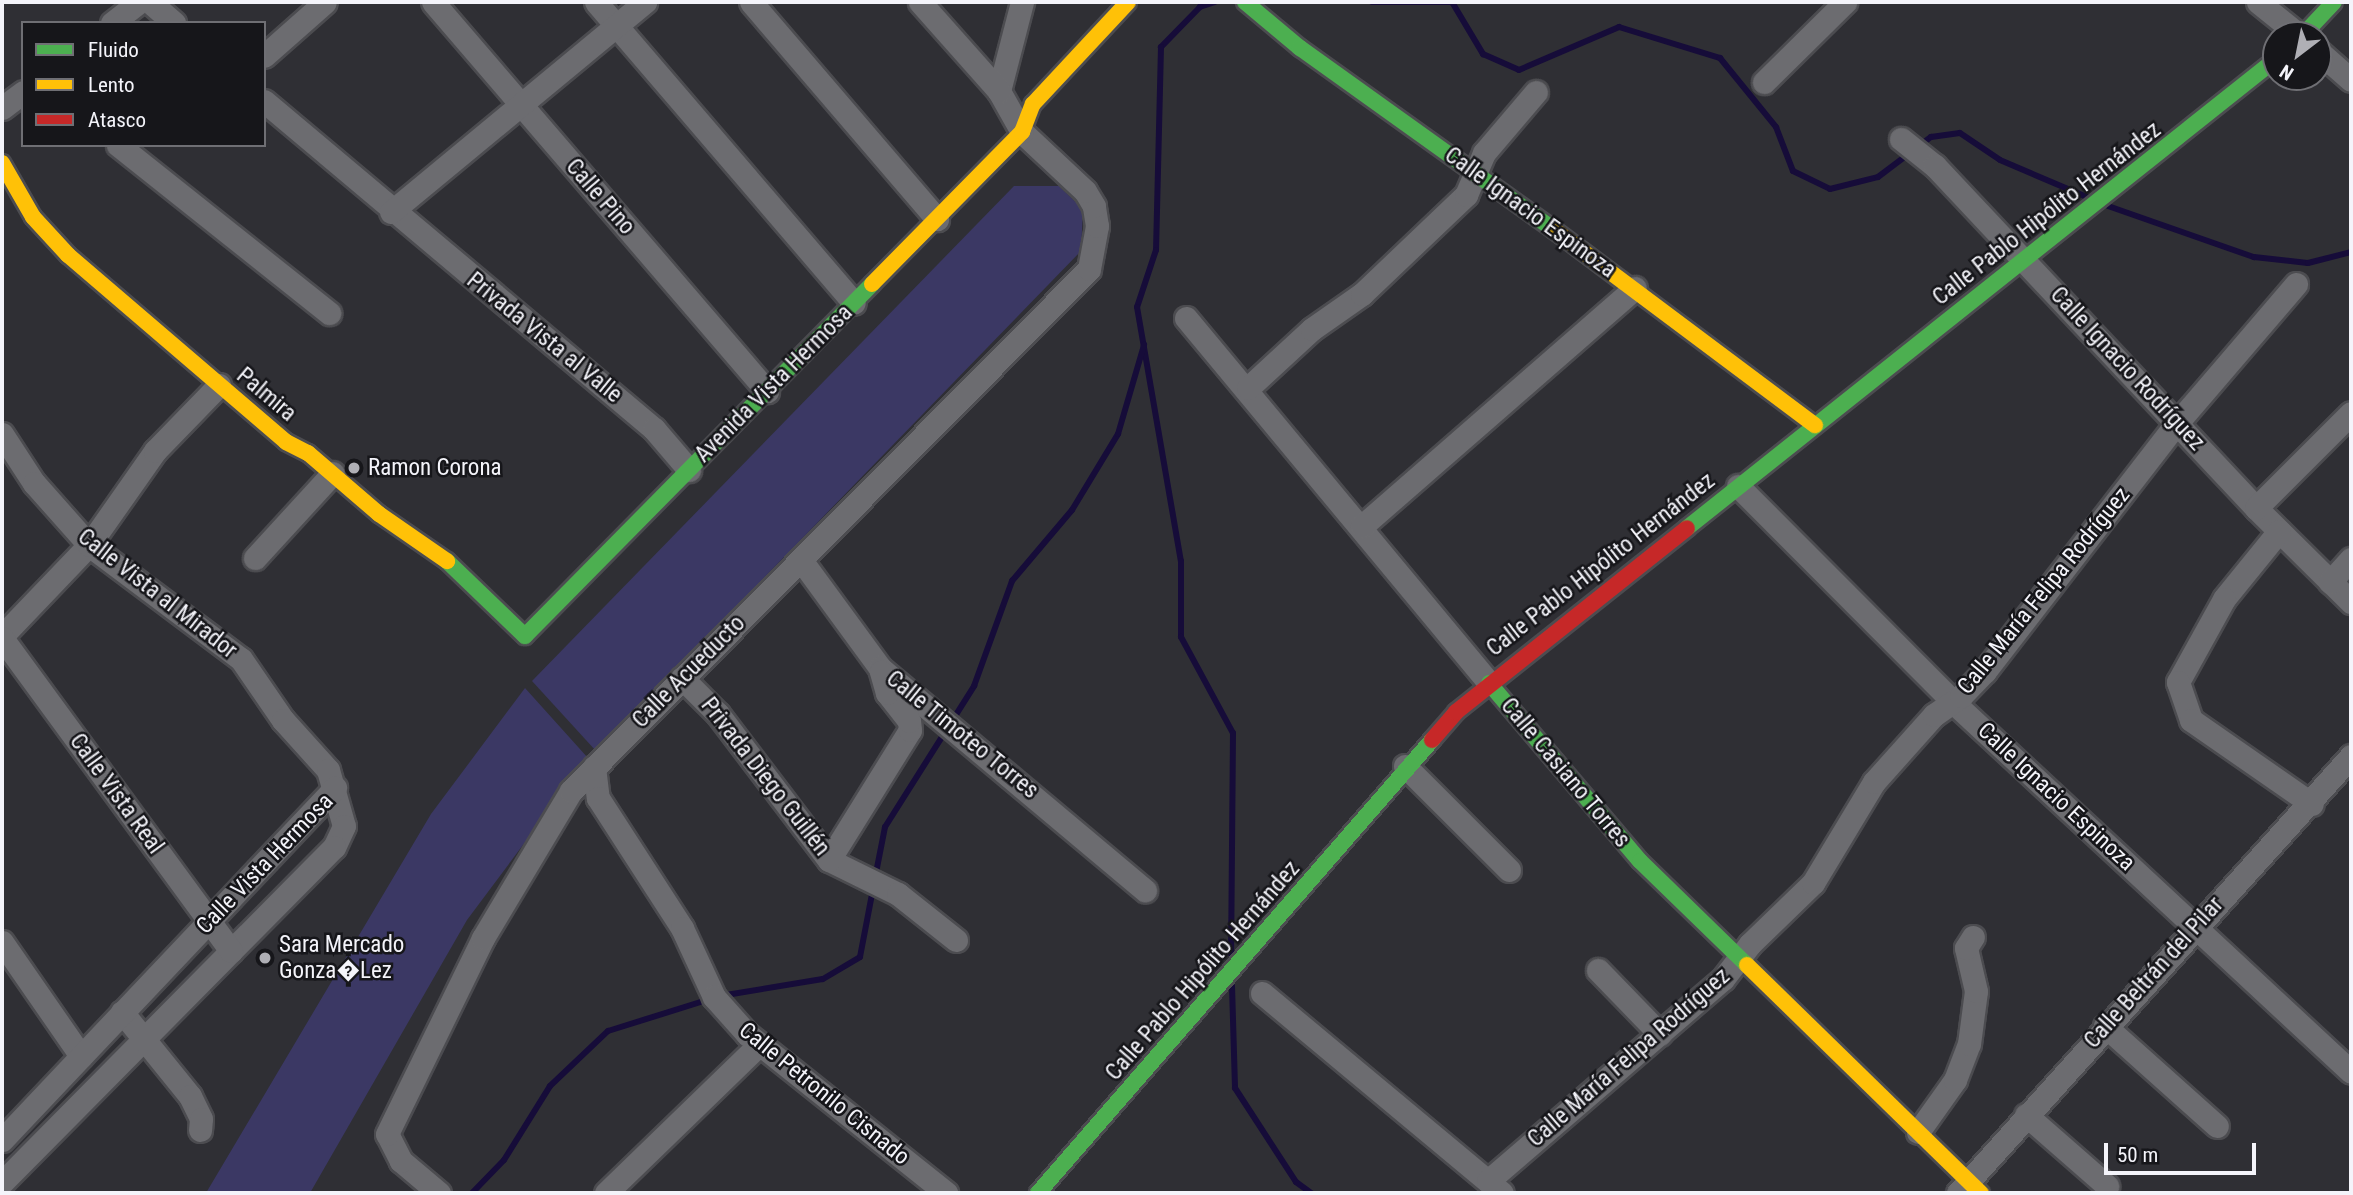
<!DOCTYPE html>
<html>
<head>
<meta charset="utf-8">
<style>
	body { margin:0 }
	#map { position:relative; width:2353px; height:1195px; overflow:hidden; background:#2f2f34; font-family:"Roboto Condensed",sans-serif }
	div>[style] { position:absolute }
	.green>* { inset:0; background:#3b3864 }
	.stream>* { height:6px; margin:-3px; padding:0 3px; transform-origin:3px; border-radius:3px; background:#160c39 }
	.roads { filter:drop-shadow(2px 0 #4c4c50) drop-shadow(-2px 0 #4c4c50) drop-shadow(0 2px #4c4c50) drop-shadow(0 -2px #4c4c50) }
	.street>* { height:23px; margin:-11.5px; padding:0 11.5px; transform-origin:11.5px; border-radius:11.5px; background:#6c6c70 }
	.fast>* { height:16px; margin:-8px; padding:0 8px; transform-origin:8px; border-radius:8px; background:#4caf50 }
	.slow>* { height:16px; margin:-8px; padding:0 8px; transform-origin:8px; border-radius:8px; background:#ffc107 }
	.jam>* { height:16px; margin:-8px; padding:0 8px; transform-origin:8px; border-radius:8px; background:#c62828 }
	.dots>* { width:19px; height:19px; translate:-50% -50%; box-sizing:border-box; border:4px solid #16161a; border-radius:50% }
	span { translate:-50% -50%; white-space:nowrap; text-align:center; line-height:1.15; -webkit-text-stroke:5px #16161a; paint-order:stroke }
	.street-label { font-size:23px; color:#f4f4fa }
	.poi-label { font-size:23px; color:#f4f4fa }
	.left { translate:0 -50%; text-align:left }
	.frame { position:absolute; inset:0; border:4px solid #f4f4fa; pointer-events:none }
	.legend { position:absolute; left:21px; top:21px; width:245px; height:126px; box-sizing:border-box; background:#16161a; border:2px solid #6f6f74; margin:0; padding:9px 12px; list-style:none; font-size:21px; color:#f4f4fa }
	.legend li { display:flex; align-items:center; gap:14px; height:35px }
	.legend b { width:35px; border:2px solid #6f6f74 }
	.north { position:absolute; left:2262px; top:21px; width:70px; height:70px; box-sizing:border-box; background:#16161a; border:2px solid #6f6f74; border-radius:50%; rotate:212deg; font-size:19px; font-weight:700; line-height:28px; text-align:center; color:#f4f4fa }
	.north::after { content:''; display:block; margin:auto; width:24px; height:32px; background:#afafb5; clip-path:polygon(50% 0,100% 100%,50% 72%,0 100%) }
	.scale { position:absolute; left:2104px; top:1143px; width:152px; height:32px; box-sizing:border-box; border:4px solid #f4f4fa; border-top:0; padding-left:9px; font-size:21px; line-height:24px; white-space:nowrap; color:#f4f4fa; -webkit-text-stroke:5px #16161a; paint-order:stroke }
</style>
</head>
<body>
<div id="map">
	<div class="green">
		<div style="clip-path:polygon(1014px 186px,1059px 186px,1083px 209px,1081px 251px,596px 751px,532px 681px)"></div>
		<div style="clip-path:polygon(525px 688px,588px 758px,467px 920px,310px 1193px,206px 1193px,431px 814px)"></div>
	</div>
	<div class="stream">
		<div style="left:1215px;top:2px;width:16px;rotate:162deg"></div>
		<div style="left:1200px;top:7px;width:56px;rotate:134.3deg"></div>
		<div style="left:1161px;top:47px;width:203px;rotate:91.4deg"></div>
		<div style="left:1156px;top:250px;width:60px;rotate:108.4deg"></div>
		<div style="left:1137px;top:307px;width:258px;rotate:80.2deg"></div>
		<div style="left:1181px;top:561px;width:76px;rotate:90deg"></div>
		<div style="left:1181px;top:637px;width:109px;rotate:61.6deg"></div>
		<div style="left:1233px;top:733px;width:221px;rotate:90.5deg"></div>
		<div style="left:1372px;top:2px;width:80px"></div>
		<div style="left:1452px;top:2px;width:61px;rotate:59.2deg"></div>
		<div style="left:1483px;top:54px;width:39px;rotate:24deg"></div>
		<div style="left:1519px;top:70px;width:109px;rotate:-23.3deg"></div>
		<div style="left:1619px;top:27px;width:106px;rotate:17.1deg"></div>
		<div style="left:1720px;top:58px;width:89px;rotate:50.9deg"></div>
		<div style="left:1776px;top:127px;width:47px;rotate:68.9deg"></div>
		<div style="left:1793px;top:171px;width:41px;rotate:25.9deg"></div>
		<div style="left:1830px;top:189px;width:49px;rotate:-14deg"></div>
		<div style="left:1878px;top:177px;width:40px;rotate:-37deg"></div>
		<div style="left:1919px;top:146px;width:15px;rotate:-37deg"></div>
		<div style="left:1931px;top:137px;width:29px;rotate:-8deg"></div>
		<div style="left:1960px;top:133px;width:48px;rotate:34deg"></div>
		<div style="left:2000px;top:160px;width:97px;rotate:23.1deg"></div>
		<div style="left:2108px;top:206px;width:155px;rotate:19.3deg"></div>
		<div style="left:2254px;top:257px;width:54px;rotate:6.3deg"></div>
		<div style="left:2308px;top:263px;width:44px;rotate:-14.3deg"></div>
		<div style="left:875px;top:878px;width:52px;rotate:-78.9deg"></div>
		<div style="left:885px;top:827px;width:167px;rotate:-57.7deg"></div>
		<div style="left:974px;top:686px;width:112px;rotate:-70.1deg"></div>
		<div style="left:1012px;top:581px;width:93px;rotate:-49.8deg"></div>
		<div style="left:1072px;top:510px;width:89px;rotate:-58.8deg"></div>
		<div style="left:1118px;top:434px;width:93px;rotate:-73.7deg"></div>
		<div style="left:1232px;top:986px;width:102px;rotate:88.3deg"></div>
		<div style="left:1235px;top:1088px;width:112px;rotate:57deg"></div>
		<div style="left:1296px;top:1182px;width:19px;rotate:36deg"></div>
		<div style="left:720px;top:996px;width:104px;rotate:-9.4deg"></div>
		<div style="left:823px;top:979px;width:43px;rotate:-30.7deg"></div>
		<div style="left:860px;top:957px;width:69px;rotate:-79.2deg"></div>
		<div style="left:472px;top:1193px;width:46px;rotate:-45.9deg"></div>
		<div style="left:504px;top:1160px;width:87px;rotate:-58.1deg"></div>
		<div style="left:550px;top:1086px;width:80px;rotate:-43.5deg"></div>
		<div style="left:608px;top:1031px;width:107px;rotate:-17.4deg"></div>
	</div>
	<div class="roads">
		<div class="street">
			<div style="left:150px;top:2px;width:32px;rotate:41deg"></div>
			<div style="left:433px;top:2px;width:513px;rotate:49.35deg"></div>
			<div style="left:596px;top:2px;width:396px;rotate:49.4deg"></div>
			<div style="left:751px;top:2px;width:286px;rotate:49.4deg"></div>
			<div style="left:2258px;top:2px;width:53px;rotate:38.8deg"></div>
			<div style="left:112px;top:23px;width:34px;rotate:-38deg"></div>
			<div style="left:2318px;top:51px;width:44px;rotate:41.3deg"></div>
			<div style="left:264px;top:56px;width:81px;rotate:-41.5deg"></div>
			<div style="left:1764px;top:82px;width:114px;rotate:-44.6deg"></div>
			<div style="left:999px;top:91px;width:92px;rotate:-75.5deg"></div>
			<div style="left:264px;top:101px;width:510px;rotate:40.06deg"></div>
			<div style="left:654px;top:429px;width:54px;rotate:49.5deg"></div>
			<div style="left:2px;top:108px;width:26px;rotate:-37deg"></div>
			<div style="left:1901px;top:139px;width:43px;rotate:38.5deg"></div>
			<div style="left:1935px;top:166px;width:469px;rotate:46.8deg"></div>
			<div style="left:2256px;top:508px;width:134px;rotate:44.7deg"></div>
			<div style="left:118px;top:145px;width:270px;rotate:38.5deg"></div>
			<div style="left:391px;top:212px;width:330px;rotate:-39.6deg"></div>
			<div style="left:1186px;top:318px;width:474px;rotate:50.3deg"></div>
			<div style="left:1248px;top:388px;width:87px;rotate:-42.7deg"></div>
			<div style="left:1312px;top:329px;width:61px;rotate:-35deg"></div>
			<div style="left:1362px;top:294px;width:144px;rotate:-43.6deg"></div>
			<div style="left:1466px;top:195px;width:46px;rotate:-66.8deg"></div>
			<div style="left:1484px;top:153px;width:80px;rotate:-49.6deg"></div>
			<div style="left:2px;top:434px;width:59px;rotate:56.9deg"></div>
			<div style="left:34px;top:483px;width:83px;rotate:48.4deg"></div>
			<div style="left:89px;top:545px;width:190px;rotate:36.9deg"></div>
			<div style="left:241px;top:659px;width:74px;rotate:55.5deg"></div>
			<div style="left:283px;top:720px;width:67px;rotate:48deg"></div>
			<div style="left:328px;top:770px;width:58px;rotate:74.1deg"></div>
			<div style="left:344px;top:826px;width:23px;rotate:115deg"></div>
			<div style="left:334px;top:847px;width:472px;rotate:134.7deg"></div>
			<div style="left:1738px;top:486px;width:305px;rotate:45.1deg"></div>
			<div style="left:1953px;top:702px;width:543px;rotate:42.91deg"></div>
			<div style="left:2256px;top:508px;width:134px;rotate:-45deg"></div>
			<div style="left:1362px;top:526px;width:362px;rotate:-41.1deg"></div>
			<div style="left:2279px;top:531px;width:87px;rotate:129deg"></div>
			<div style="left:2224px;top:599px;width:95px;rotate:119deg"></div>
			<div style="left:2178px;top:682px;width:40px;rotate:71.1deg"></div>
			<div style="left:2191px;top:720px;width:147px;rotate:34.8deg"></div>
			<div style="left:255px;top:558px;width:115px;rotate:-47.5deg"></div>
			<div style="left:801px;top:560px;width:134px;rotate:53.8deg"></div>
			<div style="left:880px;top:668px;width:346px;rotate:40deg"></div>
			<div style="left:2330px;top:582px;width:31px;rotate:-48deg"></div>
			<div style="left:2px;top:636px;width:126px;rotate:-46.3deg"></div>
			<div style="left:89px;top:545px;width:115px;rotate:-54.9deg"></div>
			<div style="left:155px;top:451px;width:92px;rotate:-45.9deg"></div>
			<div style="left:2px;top:638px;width:388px;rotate:53.8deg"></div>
			<div style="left:682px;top:678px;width:51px;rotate:45deg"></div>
			<div style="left:718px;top:714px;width:183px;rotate:52.8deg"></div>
			<div style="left:829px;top:860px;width:77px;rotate:26.2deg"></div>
			<div style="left:898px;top:894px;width:74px;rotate:38.4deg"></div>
			<div style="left:1405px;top:766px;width:147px;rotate:45deg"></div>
			<div style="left:594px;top:767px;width:31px;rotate:83deg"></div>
			<div style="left:598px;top:798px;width:155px;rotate:57.1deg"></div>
			<div style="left:682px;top:928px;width:76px;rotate:65.1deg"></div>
			<div style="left:714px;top:997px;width:50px;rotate:48.3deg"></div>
			<div style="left:747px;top:1034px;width:255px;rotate:38.6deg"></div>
			<div style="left:829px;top:860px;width:153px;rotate:-58.1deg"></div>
			<div style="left:910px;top:730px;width:9px;rotate:-96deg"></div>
			<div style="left:909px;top:721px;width:36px;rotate:-128deg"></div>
			<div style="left:887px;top:693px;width:22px;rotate:-106deg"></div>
			<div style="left:2px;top:942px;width:139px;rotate:55.3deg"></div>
			<div style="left:1598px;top:970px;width:89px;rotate:45.9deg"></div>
			<div style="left:1262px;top:993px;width:312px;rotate:39.8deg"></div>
			<div style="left:122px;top:1012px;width:108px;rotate:51deg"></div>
			<div style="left:190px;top:1096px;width:25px;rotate:64deg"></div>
			<div style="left:201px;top:1119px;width:11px;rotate:95deg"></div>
			<div style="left:2105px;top:1026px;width:150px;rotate:41.8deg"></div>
			<div style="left:2026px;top:1115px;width:108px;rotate:41.2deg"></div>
			<div style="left:1918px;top:1132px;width:64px;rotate:-54.6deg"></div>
			<div style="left:1955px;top:1080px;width:39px;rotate:-69deg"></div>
			<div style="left:1969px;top:1044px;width:53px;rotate:-82.5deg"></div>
			<div style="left:1976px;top:991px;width:44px;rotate:-103.1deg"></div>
			<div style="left:1966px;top:948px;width:13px;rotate:-58deg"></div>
			<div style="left:2px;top:1140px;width:485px;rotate:-46.6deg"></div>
			<div style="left:1488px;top:1181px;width:310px;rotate:-40.7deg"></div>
			<div style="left:1723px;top:979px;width:44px;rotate:-52.4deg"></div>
			<div style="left:1750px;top:944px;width:88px;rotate:-44.1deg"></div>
			<div style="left:1813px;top:883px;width:118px;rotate:-58.9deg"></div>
			<div style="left:1874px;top:782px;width:90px;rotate:-48.2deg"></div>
			<div style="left:1934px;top:715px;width:33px;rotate:-35deg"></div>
			<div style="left:1961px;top:696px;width:35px;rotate:-46deg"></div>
			<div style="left:1985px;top:671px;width:314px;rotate:-52.3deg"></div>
			<div style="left:2177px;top:423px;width:183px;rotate:-49.4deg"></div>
			<div style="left:439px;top:1193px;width:50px;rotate:-139.9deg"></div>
			<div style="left:401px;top:1161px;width:30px;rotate:-117deg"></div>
			<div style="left:387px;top:1134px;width:218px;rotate:-63.9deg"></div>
			<div style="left:483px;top:938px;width:171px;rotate:-59.1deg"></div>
			<div style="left:571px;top:791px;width:735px;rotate:-45.22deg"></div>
			<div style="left:1089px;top:269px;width:44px;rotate:-79.5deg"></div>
			<div style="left:1097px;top:226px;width:20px;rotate:-99deg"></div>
			<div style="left:1094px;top:206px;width:17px;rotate:-121deg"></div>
			<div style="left:1085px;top:191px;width:86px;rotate:-136.9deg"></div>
			<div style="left:1022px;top:132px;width:47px;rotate:-119.3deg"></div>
			<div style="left:999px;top:91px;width:119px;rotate:-131.6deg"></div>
			<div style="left:606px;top:1193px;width:214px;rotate:-44.1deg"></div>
			<div style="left:1958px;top:1193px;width:588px;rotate:-48.03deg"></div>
		</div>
		<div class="fast">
			<div style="left:1245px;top:2px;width:72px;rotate:39.9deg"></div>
			<div style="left:1300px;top:48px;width:312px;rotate:35.6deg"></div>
			<div style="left:2303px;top:35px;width:45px;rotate:-46.8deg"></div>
			<div style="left:1687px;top:528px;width:753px;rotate:-38.53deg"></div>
			<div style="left:447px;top:561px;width:108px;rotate:43.9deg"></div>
			<div style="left:525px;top:636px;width:494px;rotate:-45.4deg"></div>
			<div style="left:1489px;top:683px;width:233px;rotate:49.7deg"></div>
			<div style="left:1640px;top:861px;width:149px;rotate:44.2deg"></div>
			<div style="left:1038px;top:1193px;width:600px;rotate:-48.98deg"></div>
		</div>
		<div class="slow">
			<div style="left:2px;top:163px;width:62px;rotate:60.1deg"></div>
			<div style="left:33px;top:217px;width:52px;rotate:47.4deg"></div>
			<div style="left:68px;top:255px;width:287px;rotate:40.6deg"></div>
			<div style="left:286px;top:442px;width:25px;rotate:27deg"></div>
			<div style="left:308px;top:453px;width:94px;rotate:40.7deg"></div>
			<div style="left:379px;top:514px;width:83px;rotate:34.7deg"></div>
			<div style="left:1554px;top:230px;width:326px;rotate:36.8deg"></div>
			<div style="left:872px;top:284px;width:214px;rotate:-45.4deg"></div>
			<div style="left:1022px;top:132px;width:30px;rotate:-69deg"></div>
			<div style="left:1033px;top:104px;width:139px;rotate:-47deg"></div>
			<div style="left:1747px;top:965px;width:327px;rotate:44.3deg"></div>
		</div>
		<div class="jam">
			<div style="left:1432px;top:740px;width:37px;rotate:-49deg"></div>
			<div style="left:1456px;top:712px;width:295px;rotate:-38.5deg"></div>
		</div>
	</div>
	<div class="dots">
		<div style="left:354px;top:468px;background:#afafb5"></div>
		<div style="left:265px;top:958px;background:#afafb5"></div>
	</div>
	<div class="street-label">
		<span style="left:600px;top:197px;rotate:49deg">Calle Pino</span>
		<span style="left:1530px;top:213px;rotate:36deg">Calle Ignacio Espinoza</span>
		<span style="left:2047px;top:214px;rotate:-38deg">Calle Pablo Hipólito Hernández</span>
		<span style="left:544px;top:338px;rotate:39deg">Privada Vista al Valle</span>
		<span style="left:2127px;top:369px;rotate:47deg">Calle Ignacio Rodríguez</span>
		<span style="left:774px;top:384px;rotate:-45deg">Avenida Vista Hermosa</span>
		<span style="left:266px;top:395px;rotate:40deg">Palmira</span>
		<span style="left:1601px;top:565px;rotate:-38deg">Calle Pablo Hipólito Hernández</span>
		<span style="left:2044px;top:591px;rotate:-51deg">Calle María Felipa Rodríguez</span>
		<span style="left:157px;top:594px;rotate:38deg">Calle Vista al Mirador</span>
		<span style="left:689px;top:672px;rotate:-45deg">Calle Acueducto</span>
		<span style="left:962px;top:735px;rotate:39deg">Calle Timoteo Torres</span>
		<span style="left:1565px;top:773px;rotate:50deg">Calle Casiano Torres</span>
		<span style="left:765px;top:777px;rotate:52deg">Privada Diego Guillén</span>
		<span style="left:116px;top:794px;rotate:54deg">Calle Vista Real</span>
		<span style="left:2056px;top:797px;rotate:43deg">Calle Ignacio Espinoza</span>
		<span style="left:265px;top:864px;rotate:-46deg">Calle Vista Hermosa</span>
		<span style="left:1203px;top:971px;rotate:-49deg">Calle Pablo Hipólito Hernández</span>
		<span style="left:2154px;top:973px;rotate:-48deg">Calle Beltrán del Pilar</span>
		<span style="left:1629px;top:1058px;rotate:-41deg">Calle María Felipa Rodríguez</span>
		<span style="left:824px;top:1094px;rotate:39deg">Calle Petronilo Cisnado</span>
	</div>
	<div class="poi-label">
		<span class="left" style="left:368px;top:468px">Ramon Corona</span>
		<span class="left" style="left:279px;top:958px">Sara Mercado<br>Gonza�Lez</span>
	</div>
	<div class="frame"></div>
	<ul class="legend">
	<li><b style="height:9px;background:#4caf50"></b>Fluido</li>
	<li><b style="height:9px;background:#ffc107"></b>Lento</li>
	<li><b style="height:9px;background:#c62828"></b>Atasco</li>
	</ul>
	<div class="north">N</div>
	<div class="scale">50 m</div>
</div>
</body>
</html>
